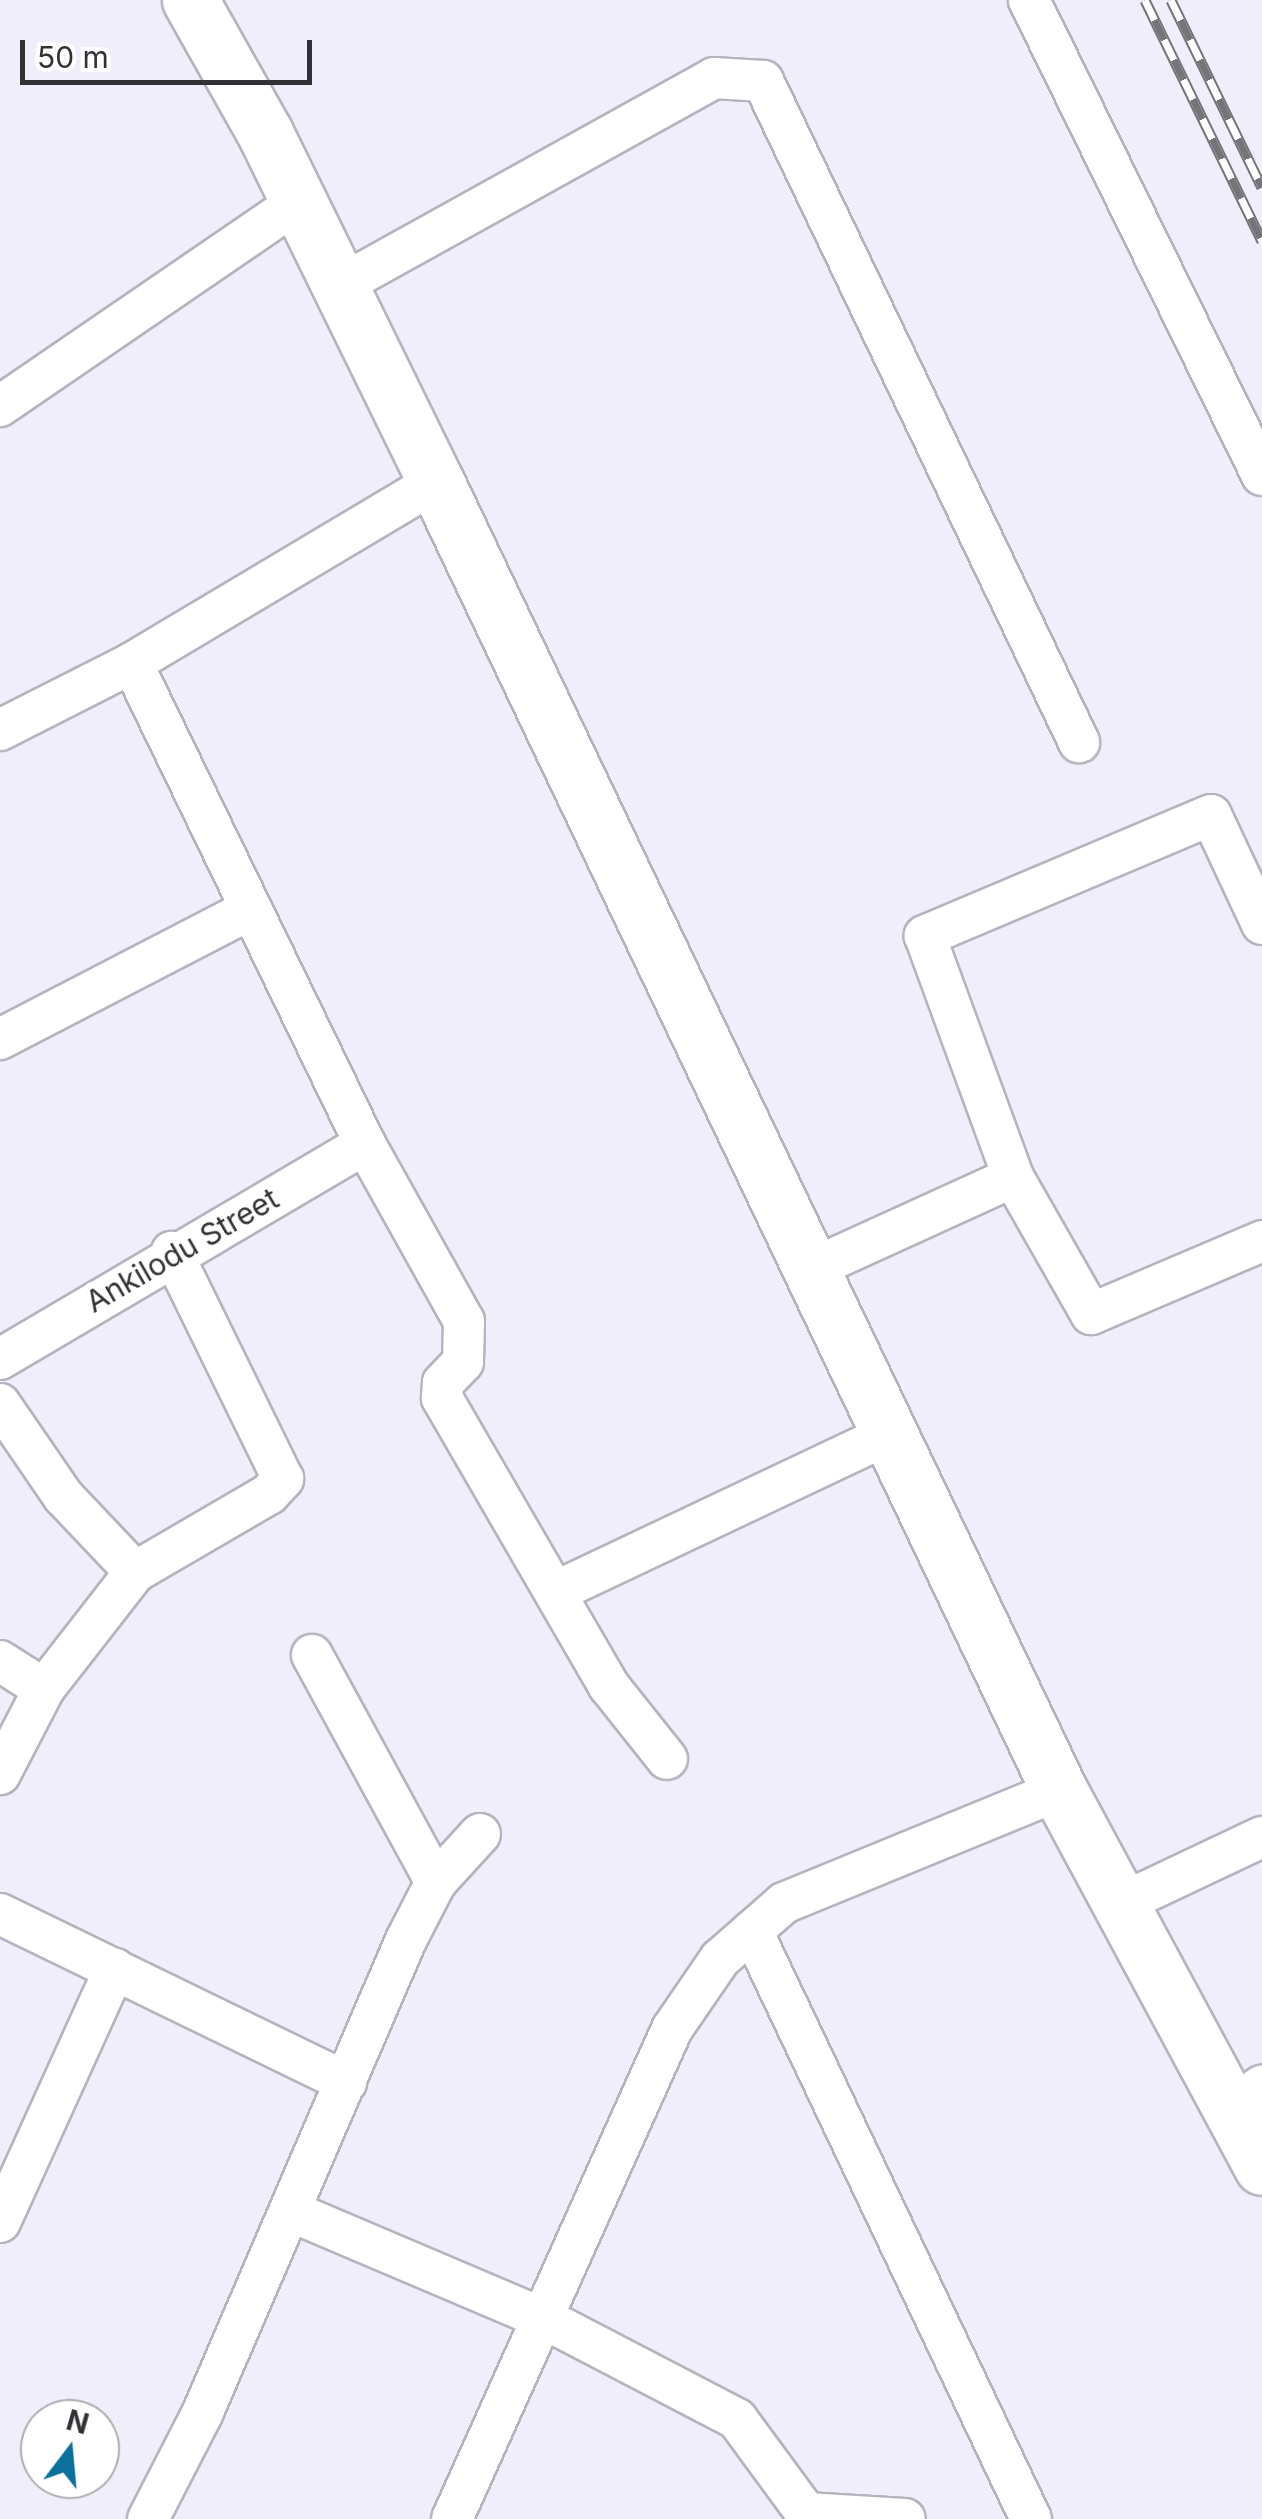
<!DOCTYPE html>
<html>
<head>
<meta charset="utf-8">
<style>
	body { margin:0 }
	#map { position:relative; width:1262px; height:2519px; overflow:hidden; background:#efeefa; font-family:Inter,sans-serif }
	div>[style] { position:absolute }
	.roads { filter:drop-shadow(2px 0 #b4b3bf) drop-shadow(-2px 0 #b4b3bf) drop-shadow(0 2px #b4b3bf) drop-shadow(0 -2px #b4b3bf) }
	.street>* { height:40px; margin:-20px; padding:0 20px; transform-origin:20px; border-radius:20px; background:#fff }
	.secondary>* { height:55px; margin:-27.5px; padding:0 27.5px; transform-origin:27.5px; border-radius:27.5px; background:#fff }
	.rail>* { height:11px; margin-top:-5.5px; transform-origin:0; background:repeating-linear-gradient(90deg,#fff 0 22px,#75747b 0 44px); box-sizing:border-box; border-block:2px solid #75747b }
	span { translate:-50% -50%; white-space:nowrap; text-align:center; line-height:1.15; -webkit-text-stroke:8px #fff; paint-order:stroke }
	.street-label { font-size:30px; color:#323236 }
	.north { position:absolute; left:20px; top:2399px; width:100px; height:100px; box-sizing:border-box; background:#fff; border:2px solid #adadaf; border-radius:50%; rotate:16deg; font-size:28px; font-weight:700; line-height:40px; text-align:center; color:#323236 }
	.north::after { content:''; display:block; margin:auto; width:35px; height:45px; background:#0c6f9c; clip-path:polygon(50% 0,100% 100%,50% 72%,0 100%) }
	.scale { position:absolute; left:20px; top:40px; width:292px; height:45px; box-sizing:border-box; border:5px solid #323236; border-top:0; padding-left:12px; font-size:30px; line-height:35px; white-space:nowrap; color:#323236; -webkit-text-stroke:8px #fff; paint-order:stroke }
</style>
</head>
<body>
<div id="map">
	<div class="roads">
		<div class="street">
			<div style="left:1029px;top:0;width:529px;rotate:63.87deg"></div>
			<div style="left:339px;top:286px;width:429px;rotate:-29deg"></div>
			<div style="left:714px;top:78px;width:49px;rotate:3.5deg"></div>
			<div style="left:763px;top:81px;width:733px;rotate:64.45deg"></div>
			<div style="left:0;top:406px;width:359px;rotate:-34.4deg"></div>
			<div style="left:132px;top:663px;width:534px;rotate:64.15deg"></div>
			<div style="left:365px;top:1144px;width:203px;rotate:60.8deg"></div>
			<div style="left:464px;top:1321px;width:41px;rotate:91.4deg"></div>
			<div style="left:463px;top:1362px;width:29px;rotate:134deg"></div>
			<div style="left:443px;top:1383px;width:15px;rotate:94deg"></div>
			<div style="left:442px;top:1398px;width:333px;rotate:59.9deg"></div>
			<div style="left:609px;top:1686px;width:93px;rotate:51.5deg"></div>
			<div style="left:0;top:730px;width:148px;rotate:-26.9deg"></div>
			<div style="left:132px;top:663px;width:354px;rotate:-30.8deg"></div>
			<div style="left:1262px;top:924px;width:120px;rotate:-115.1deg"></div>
			<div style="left:1211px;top:815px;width:311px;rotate:157.1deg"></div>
			<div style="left:925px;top:936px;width:257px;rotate:69.9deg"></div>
			<div style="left:1013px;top:1177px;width:158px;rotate:60.3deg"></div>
			<div style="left:1091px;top:1314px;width:186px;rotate:-23.1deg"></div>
			<div style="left:0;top:1039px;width:280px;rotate:-27.4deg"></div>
			<div style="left:809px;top:1270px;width:224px;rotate:-24.5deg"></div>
			<div style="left:0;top:1359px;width:424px;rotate:-30.5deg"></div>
			<div style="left:0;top:1404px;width:112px;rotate:55.6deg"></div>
			<div style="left:63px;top:1496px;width:105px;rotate:46.5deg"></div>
			<div style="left:135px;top:1572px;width:148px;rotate:127.9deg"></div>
			<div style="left:135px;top:1572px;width:155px;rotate:-30.2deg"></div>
			<div style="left:269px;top:1494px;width:21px;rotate:-47deg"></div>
			<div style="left:283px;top:1479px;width:253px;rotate:-116.1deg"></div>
			<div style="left:555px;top:1592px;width:367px;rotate:-25.3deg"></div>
			<div style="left:312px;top:1655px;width:259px;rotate:61.4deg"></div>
			<div style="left:0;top:1661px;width:52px;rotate:32.5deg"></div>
			<div style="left:44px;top:1689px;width:96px;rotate:117.4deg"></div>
			<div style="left:1120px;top:1904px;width:157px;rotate:-25.3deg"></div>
			<div style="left:0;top:1914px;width:385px;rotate:25.9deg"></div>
			<div style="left:752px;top:1931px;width:651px;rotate:64.62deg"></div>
			<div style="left:1230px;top:2108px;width:39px;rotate:-35deg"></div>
			<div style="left:290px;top:2211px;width:277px;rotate:23deg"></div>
			<div style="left:545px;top:2319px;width:216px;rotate:27.5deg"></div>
			<div style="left:737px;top:2419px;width:117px;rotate:53.7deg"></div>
			<div style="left:806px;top:2513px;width:99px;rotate:3.5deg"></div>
			<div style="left:0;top:2222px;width:278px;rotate:-65.6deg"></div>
			<div style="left:148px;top:2519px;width:118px;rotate:-62.8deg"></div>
			<div style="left:202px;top:2414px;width:516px;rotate:-66.71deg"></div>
			<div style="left:406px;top:1940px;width:65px;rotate:-62.7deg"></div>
			<div style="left:436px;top:1882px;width:65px;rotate:-47.5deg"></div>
			<div style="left:452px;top:2519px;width:537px;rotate:-65.82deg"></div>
			<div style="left:672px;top:2029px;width:85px;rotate:-55.6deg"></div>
			<div style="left:720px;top:1959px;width:85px;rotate:-41.2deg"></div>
			<div style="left:784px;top:1903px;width:297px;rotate:-22.3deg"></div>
		</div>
		<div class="secondary">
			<div style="left:190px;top:0;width:153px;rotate:60.6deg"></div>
			<div style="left:265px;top:133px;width:389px;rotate:63.9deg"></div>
			<div style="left:436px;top:482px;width:1449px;rotate:64.53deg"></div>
			<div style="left:1059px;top:1790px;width:428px;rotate:61.7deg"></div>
		</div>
	</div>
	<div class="rail">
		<div style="left:1145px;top:0;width:268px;rotate:64.1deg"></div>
		<div style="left:1171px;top:0;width:208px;rotate:64.1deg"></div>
	</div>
	<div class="street-label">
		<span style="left:182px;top:1250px;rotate:-30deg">Ankilodu Street</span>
	</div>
	<div class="north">N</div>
	<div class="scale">50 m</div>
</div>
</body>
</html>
